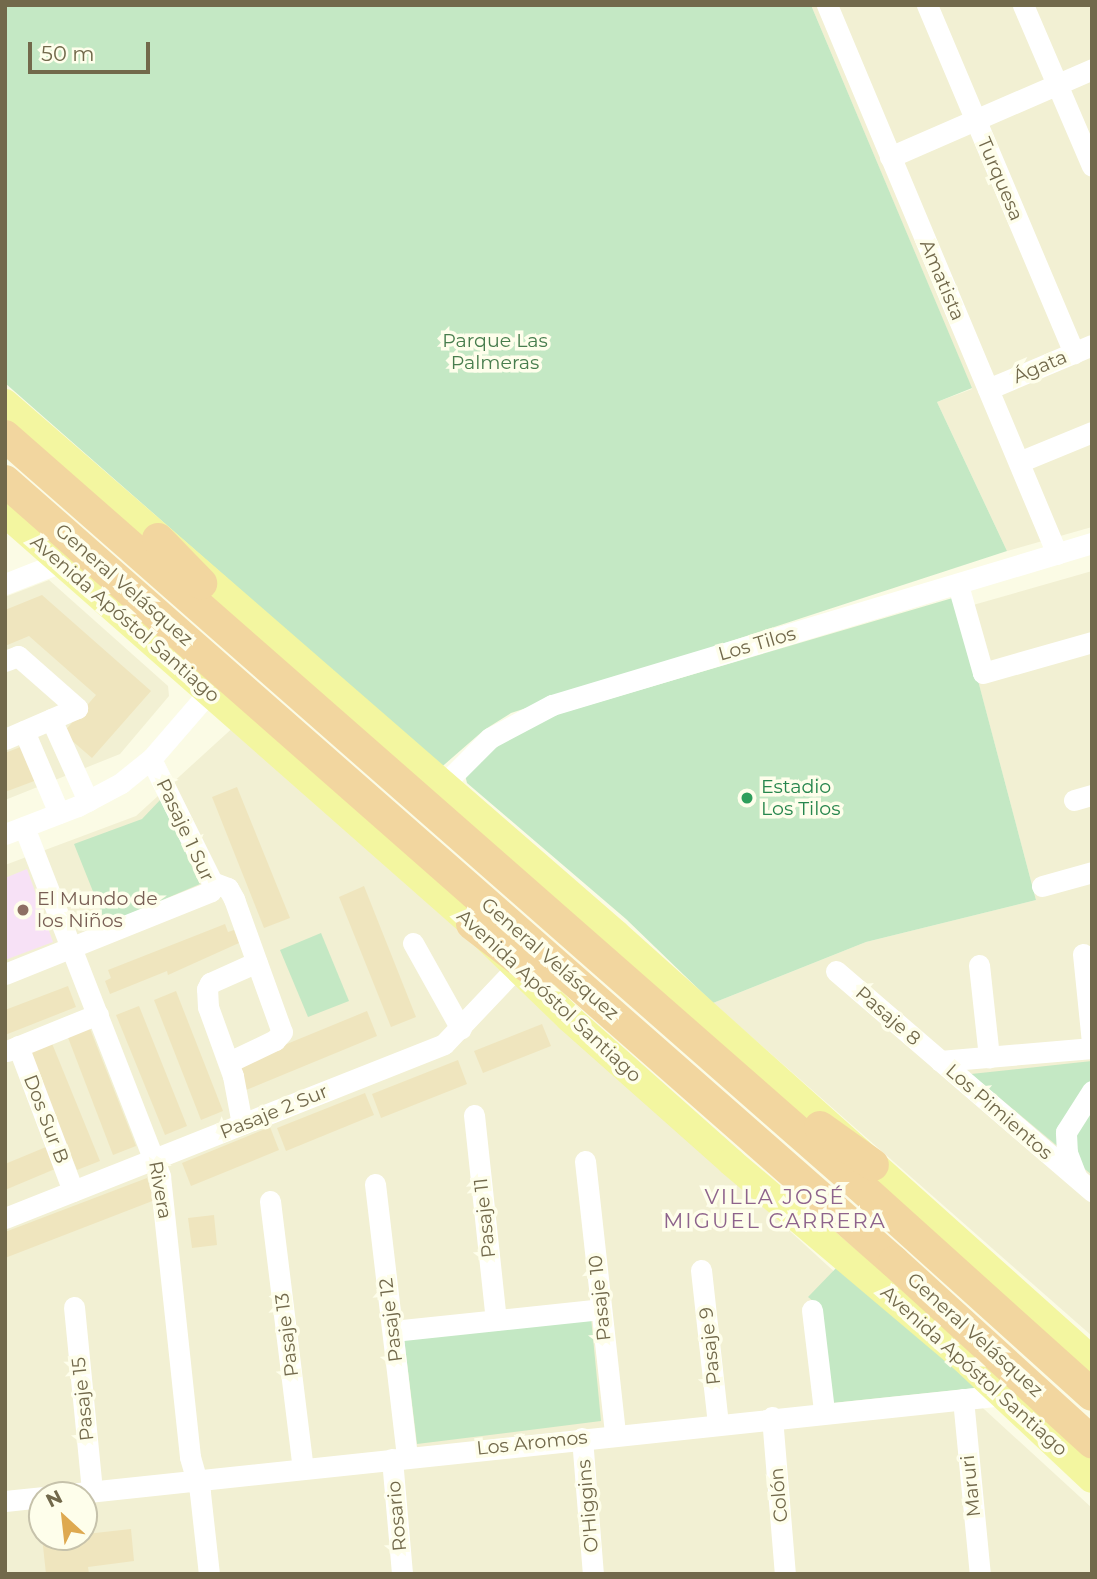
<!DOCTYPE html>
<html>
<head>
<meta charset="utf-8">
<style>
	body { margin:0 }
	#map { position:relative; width:1097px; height:1579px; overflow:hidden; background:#fbfbe5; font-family:Montserrat,sans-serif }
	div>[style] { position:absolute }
	.residential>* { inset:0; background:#f2f0d3 }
	.education>* { inset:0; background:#f7e1f6 }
	.green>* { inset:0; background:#c4e8c4 }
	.building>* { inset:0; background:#efe5be }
	.minor>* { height:21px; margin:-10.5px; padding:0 10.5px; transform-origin:10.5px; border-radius:10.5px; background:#fff }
	.major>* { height:28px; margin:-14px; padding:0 14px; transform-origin:14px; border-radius:14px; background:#f3f6a0 }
	.highway>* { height:32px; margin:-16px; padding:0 16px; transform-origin:16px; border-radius:16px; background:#f2d69f }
	.dots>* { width:19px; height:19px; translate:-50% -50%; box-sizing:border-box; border:4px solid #fefeeb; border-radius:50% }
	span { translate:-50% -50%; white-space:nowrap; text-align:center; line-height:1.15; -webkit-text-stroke:7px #fefeeb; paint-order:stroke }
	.street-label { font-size:19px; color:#72694b }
	.park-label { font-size:19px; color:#477d4d }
	.leisure-label { font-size:19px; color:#27864d }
	.left { translate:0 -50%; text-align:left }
	.education-label { font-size:19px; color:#785e54 }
	.neighbourhood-label { font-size:21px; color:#8e638c; letter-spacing:2px }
	.frame { position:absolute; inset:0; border:7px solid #72694b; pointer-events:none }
	.north { position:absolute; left:28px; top:1481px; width:70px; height:70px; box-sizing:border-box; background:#fefeeb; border:2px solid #c6c2ab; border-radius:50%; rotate:333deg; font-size:19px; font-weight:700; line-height:28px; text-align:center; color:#72694b }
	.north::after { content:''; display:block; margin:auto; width:24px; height:32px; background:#dea950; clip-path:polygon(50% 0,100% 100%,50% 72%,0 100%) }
	.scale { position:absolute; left:28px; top:42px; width:122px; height:32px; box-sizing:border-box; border:4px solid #72694b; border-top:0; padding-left:9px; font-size:21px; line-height:24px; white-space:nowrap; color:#72694b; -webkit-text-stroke:5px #fefeeb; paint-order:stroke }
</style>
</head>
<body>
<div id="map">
	<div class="residential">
		<div style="clip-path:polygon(811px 5px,1092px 5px,1092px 527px,1007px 551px,937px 402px,972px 389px)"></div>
		<div style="clip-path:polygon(1092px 571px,1092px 1336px,713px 1003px,866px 942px,1036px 900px,959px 609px)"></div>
		<div style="clip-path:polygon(49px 580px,168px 686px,169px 696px,120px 754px,5px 800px,5px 597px)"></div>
		<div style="clip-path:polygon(evenodd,237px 724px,1092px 1508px,1092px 1574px,5px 1574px,5px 865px,136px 816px,237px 724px,42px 1495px,84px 1495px,84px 1537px,42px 1537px,42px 1495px)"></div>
	</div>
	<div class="education">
		<div style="clip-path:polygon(27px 869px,53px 942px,5px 960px,5px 878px)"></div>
	</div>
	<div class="green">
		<div style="clip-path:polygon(5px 5px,811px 5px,972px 388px,937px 402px,1007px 551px,511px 713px,484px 730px,437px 771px,310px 651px,5px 383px)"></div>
		<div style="clip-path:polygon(956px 597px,1036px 900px,866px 942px,713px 1003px,626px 919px,467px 783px,465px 775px,494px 745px,541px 719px)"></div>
		<div style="clip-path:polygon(161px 799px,200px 884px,106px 924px,74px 844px,142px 819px)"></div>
		<div style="clip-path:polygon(321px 933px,349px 1001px,308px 1017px,280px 950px)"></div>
		<div style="clip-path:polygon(1092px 1061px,1092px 1175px,971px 1074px)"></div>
		<div style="clip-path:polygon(839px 1265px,976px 1388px,832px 1403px,820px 1307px,808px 1297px)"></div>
		<div style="clip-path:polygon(591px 1317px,601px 1421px,417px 1444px,404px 1338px)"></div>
	</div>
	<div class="building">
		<div style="clip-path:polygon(42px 595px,151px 691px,92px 758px,63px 733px,96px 695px,29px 636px,5px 646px,5px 610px)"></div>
		<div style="clip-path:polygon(23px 746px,37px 780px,5px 792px,5px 753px)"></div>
		<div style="clip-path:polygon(237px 787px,290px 918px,264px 928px,212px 797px)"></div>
		<div style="clip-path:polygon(364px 886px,416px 1017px,391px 1027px,339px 897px)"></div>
		<div style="clip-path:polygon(225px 924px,228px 932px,234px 930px,239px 943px,168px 975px,167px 971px,110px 994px,105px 981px,111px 978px,108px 970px)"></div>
		<div style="clip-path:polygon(68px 986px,76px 1007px,5px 1035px,5px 1010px)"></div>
		<div style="clip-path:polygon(176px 991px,223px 1111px,201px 1120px,154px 1000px)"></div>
		<div style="clip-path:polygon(139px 1006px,187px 1126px,165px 1135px,116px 1015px)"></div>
		<div style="clip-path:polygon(367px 1011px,377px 1036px,246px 1090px,236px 1065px)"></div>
		<div style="clip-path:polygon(542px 1024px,551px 1046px,483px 1073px,474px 1051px)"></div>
		<div style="clip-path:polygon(89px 1026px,136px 1146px,113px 1155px,67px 1035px)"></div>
		<div style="clip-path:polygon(51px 1041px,100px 1161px,77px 1170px,28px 1050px)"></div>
		<div style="clip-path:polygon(458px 1060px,467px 1084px,381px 1118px,372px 1094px)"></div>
		<div style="clip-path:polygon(365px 1093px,374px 1115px,286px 1151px,277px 1128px)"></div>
		<div style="clip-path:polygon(270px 1127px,279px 1150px,191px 1186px,182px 1163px)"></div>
		<div style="clip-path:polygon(46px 1147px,55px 1169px,5px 1190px,5px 1164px)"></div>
		<div style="clip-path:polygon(147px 1178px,155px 1200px,5px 1258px,5px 1232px)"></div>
		<div style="clip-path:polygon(214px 1215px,217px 1245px,192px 1248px,188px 1218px)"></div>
		<div style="clip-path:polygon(84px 1528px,86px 1534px,131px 1529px,134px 1561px,88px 1567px,89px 1574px,46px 1574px,42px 1537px,84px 1537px)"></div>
	</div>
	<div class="minor">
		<div style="left:827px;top:5px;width:595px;rotate:67.27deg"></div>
		<div style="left:927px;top:5px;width:378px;rotate:67.1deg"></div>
		<div style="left:1023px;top:5px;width:175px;rotate:66.8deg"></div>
		<div style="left:890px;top:157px;width:220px;rotate:-23.5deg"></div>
		<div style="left:988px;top:389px;width:113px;rotate:-22.9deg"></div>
		<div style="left:1019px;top:462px;width:79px;rotate:-22.3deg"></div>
		<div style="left:5px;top:584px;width:60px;rotate:-21.4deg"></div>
		<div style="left:958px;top:585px;width:91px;rotate:74.1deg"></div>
		<div style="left:983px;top:673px;width:113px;rotate:-15.9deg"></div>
		<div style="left:5px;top:661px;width:14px;rotate:-21deg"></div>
		<div style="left:18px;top:656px;width:79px;rotate:41.4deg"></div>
		<div style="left:77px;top:708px;width:78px;rotate:156.7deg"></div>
		<div style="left:51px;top:719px;width:90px;rotate:65.7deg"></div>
		<div style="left:24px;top:731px;width:89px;rotate:66.9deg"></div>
		<div style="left:444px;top:784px;width:65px;rotate:-45deg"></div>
		<div style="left:490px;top:738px;width:70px;rotate:-28deg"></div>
		<div style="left:552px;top:705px;width:564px;rotate:-16.7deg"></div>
		<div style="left:1074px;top:800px;width:19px;rotate:-16deg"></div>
		<div style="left:24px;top:827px;width:375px;rotate:68.7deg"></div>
		<div style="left:160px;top:1176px;width:283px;rotate:83.9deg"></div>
		<div style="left:190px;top:1457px;width:37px;rotate:74deg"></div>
		<div style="left:200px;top:1493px;width:81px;rotate:83.7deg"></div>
		<div style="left:5px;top:834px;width:78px;rotate:-21deg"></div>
		<div style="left:78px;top:806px;width:49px;rotate:-28.1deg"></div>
		<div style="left:121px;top:783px;width:38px;rotate:-39deg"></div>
		<div style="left:151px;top:759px;width:89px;rotate:-49.1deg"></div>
		<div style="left:212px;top:882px;width:17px;rotate:21deg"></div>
		<div style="left:228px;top:888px;width:13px;rotate:61deg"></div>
		<div style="left:234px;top:899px;width:141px;rotate:70.2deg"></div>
		<div style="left:282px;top:1032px;width:11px;rotate:131deg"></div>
		<div style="left:275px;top:1040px;width:51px;rotate:154.4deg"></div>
		<div style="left:1042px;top:886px;width:52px;rotate:-15.6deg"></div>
		<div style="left:413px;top:943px;width:98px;rotate:60.8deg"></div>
		<div style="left:1083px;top:954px;width:89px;rotate:84.2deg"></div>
		<div style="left:979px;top:965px;width:93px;rotate:83.8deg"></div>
		<div style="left:836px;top:971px;width:338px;rotate:40.7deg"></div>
		<div style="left:5px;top:974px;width:222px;rotate:-21.9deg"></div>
		<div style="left:211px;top:891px;width:9px;rotate:-84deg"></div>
		<div style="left:212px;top:882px;width:137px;rotate:-116.4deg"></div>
		<div style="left:18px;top:1046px;width:155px;rotate:69.2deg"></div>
		<div style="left:7px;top:1051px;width:98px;rotate:-22.1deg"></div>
		<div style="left:940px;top:1061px;width:153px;rotate:-4.9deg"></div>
		<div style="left:474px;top:1115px;width:206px;rotate:83.9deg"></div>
		<div style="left:242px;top:1124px;width:49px;rotate:-100.6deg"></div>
		<div style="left:233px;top:1076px;width:73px;rotate:-109.9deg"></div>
		<div style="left:208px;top:1007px;width:18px;rotate:-93deg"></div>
		<div style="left:207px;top:989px;width:7px;rotate:-63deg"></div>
		<div style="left:210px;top:983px;width:51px;rotate:-24.1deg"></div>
		<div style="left:585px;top:1161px;width:275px;rotate:83.7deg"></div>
		<div style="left:1076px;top:1176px;width:25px;rotate:-111deg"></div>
		<div style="left:1067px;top:1153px;width:21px;rotate:-93deg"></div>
		<div style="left:1066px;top:1132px;width:49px;rotate:-57.6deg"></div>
		<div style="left:375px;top:1184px;width:275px;rotate:83.3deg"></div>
		<div style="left:270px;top:1201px;width:269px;rotate:83deg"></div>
		<div style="left:5px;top:1218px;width:472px;rotate:-21.6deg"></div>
		<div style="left:444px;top:1044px;width:105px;rotate:-46.5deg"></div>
		<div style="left:701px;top:1270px;width:154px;rotate:83.7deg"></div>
		<div style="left:74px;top:1307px;width:185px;rotate:84.4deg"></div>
		<div style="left:812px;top:1310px;width:102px;rotate:83.2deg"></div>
		<div style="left:393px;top:1331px;width:209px;rotate:-6deg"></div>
		<div style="left:963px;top:1399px;width:176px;rotate:84.5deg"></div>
		<div style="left:772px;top:1417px;width:158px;rotate:85.3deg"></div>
		<div style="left:582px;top:1438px;width:136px;rotate:85.4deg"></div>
		<div style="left:392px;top:1459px;width:115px;rotate:85deg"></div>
		<div style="left:60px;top:1495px;width:949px;rotate:-6.05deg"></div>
		<div style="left:5px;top:1501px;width:37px;rotate:-6deg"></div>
	</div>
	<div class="major">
		<div style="left:5px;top:403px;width:809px;rotate:40.99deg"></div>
		<div style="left:616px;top:934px;width:639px;rotate:41.83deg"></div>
		<div style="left:5px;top:513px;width:622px;rotate:41.35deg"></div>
		<div style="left:472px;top:924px;width:135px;rotate:44.1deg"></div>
		<div style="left:569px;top:1018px;width:217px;rotate:41.6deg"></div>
		<div style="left:731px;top:1162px;width:305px;rotate:40.2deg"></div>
		<div style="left:964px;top:1359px;width:175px;rotate:43.2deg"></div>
	</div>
	<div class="highway">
		<div style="left:5px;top:436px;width:1137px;rotate:41.26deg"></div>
		<div style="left:860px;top:1186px;width:312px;rotate:42deg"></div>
		<div style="left:5px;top:481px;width:1183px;rotate:41.3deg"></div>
		<div style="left:894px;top:1262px;width:268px;rotate:42.3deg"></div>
		<div style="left:158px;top:539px;width:62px;rotate:45.7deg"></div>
		<div style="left:472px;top:924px;width:86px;rotate:37.4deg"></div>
		<div style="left:820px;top:1127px;width:65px;rotate:35.6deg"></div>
	</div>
	<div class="dots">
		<div style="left:747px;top:798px;background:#2e9e5b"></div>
		<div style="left:23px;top:910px;background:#8d6e63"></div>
	</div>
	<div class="street-label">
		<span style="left:1000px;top:179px;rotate:67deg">Turquesa</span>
		<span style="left:942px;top:280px;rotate:67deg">Amatista</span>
		<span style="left:1040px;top:367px;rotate:-23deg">Ágata</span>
		<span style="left:124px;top:585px;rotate:41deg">General Velásquez</span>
		<span style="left:125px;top:619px;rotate:41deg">Avenida Apóstol Santiago</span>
		<span style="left:757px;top:644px;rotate:-16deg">Los Tilos</span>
		<span style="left:185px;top:830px;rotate:65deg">Pasaje 1 Sur</span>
		<span style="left:550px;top:959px;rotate:41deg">General Velásquez</span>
		<span style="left:549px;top:996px;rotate:43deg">Avenida Apóstol Santiago</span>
		<span style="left:888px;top:1016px;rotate:41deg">Pasaje 8</span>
		<span style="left:274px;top:1112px;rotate:-22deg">Pasaje 2 Sur</span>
		<span style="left:999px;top:1112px;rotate:41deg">Los Pimientos</span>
		<span style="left:46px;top:1119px;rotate:69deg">Dos Sur B</span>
		<span style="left:160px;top:1190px;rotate:80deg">Rivera</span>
		<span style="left:485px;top:1218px;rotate:-96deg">Pasaje 11</span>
		<span style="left:600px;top:1298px;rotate:-96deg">Pasaje 10</span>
		<span style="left:391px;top:1320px;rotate:-97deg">Pasaje 12</span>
		<span style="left:287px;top:1335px;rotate:-97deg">Pasaje 13</span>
		<span style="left:975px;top:1335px;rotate:42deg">General Velásquez</span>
		<span style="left:710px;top:1346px;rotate:-96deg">Pasaje 9</span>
		<span style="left:974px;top:1371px;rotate:42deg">Avenida Apóstol Santiago</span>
		<span style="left:83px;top:1399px;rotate:-96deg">Pasaje 15</span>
		<span style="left:532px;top:1443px;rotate:-6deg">Los Aromos</span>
		<span style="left:971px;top:1486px;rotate:-96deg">Maruri</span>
		<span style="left:779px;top:1495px;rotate:-95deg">Colón</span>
		<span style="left:588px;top:1506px;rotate:-95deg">O'Higgins</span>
		<span style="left:397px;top:1516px;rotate:-95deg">Rosario</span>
	</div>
	<div class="park-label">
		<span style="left:495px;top:352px">Parque Las<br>Palmeras</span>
	</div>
	<div class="leisure-label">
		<span class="left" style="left:761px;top:798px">Estadio<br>Los Tilos</span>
	</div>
	<div class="education-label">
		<span class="left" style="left:37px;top:910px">El Mundo de<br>los Niños</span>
	</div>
	<div class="neighbourhood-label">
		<span style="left:775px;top:1209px">VILLA JOSÉ<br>MIGUEL CARRERA</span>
	</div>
	<div class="frame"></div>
	<div class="north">N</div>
	<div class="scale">50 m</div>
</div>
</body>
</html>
